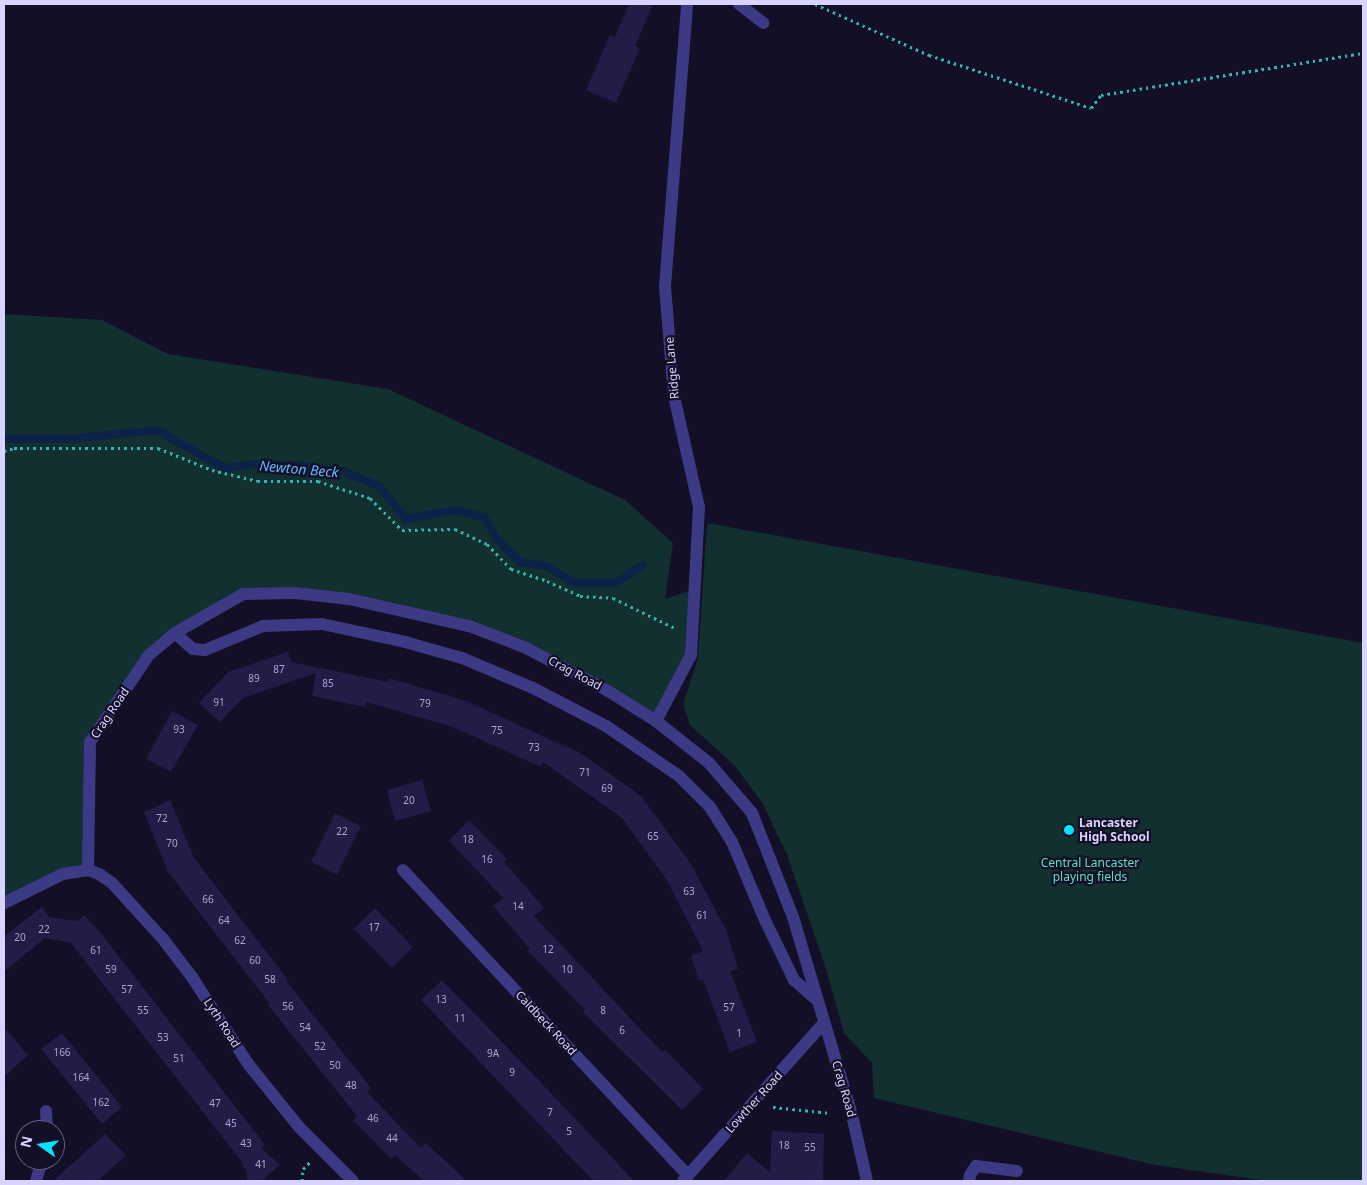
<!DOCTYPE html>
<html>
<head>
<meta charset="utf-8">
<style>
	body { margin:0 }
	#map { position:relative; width:1367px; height:1185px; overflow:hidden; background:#130f26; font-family:"Noto Sans",sans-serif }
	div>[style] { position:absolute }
	.green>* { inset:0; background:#12302f }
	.stream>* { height:8px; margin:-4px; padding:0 4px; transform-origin:4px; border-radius:4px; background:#0c2248 }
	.building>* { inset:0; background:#241b47 }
	.path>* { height:3px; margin-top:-1.5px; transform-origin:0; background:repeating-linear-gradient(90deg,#2fb8b0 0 2.5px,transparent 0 6.5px) }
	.lane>* { height:12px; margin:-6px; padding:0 6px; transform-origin:6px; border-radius:6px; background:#3d3a85 }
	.street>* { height:12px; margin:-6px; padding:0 6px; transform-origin:6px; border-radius:6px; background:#3d3a85 }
	.dots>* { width:14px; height:14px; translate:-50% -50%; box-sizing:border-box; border:2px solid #130f26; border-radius:50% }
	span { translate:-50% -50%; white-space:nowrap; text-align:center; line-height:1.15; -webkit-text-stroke:4.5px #130f26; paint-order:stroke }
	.number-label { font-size:10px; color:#aca6d1 }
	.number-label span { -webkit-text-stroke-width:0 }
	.street-label { font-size:12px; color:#d9d4ff }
	.poi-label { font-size:12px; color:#d9d4ff; font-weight:700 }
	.left { translate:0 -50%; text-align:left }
	.park-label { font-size:12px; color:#5fe0c0 }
	.water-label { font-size:14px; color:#62b6ff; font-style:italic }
	.frame { position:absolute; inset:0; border:5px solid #d9d4ff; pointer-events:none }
	.north { position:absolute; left:15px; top:1120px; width:50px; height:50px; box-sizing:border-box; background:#130f26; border:1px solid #625e7d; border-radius:50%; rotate:283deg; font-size:14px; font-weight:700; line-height:20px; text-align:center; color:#d9d4ff }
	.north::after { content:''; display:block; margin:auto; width:18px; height:22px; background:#00e5ff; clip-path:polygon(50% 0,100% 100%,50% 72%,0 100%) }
</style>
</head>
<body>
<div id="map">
	<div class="green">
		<div style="clip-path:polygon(4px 314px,102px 320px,168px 354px,388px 389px,625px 500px,673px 543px,665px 599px,695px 589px,691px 655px,656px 721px,524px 647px,349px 599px,243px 594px,149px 655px,90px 742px,88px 870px,4px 903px)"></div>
		<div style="clip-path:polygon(707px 523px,1363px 643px,1363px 1181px,1268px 1181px,1155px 1165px,874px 1098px,872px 1063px,844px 1033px,826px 969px,787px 855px,763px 804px,735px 766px,690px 725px,683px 704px,698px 658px)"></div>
	</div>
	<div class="stream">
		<div style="left:4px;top:439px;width:65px"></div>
		<div style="left:69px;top:439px;width:88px;rotate:-5.8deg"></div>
		<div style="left:157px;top:430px;width:77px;rotate:29.6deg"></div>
		<div style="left:224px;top:468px;width:32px;rotate:-7deg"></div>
		<div style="left:256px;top:464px;width:46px;rotate:2.5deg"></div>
		<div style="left:302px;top:466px;width:40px;rotate:7.1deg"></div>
		<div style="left:342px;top:471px;width:40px;rotate:22deg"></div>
		<div style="left:379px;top:486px;width:43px;rotate:50.7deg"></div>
		<div style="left:406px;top:519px;width:50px;rotate:-10.4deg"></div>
		<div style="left:455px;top:510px;width:30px;rotate:14deg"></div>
		<div style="left:484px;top:517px;width:26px;rotate:59deg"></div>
		<div style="left:497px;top:539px;width:33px;rotate:45deg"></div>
		<div style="left:520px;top:562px;width:26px;rotate:9deg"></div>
		<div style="left:546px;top:566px;width:34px;rotate:30deg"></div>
		<div style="left:576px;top:583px;width:41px"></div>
		<div style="left:617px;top:583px;width:32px;rotate:-35deg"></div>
	</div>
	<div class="building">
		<div style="clip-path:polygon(629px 4px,653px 4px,635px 46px,640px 48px,616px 103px,586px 90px,610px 35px,615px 37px)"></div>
		<div style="clip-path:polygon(288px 652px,291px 662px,388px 682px,389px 678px,466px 701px,582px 754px,641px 796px,691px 864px,727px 932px,738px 969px,730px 971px,757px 1042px,730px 1052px,703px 980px,699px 981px,691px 955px,703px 951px,667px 880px,622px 818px,543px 762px,541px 767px,453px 727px,366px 702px,365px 707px,312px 696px,316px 673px,243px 698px,220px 722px,199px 703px,228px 672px)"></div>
		<div style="clip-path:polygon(172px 711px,198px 725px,171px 772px,146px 759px)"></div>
		<div style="clip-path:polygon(422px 780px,431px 811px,395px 821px,387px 790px)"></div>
		<div style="clip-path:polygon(170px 800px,194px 858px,288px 980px,287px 982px,371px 1088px,367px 1092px,421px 1148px,426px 1143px,467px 1181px,424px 1181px,395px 1155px,391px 1159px,353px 1120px,357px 1116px,268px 1005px,270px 1004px,168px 872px,144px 812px)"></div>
		<div style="clip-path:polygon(335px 813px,361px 826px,337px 875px,311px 862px)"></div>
		<div style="clip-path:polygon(469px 820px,507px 859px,504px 862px,544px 908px,534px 916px,662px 1052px,665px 1050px,703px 1089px,682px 1110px,583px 1012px,585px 1010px,528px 951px,530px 949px,493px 906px,503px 898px,449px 841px)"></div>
		<div style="clip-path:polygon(42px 907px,49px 917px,77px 921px,84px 915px,100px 932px,265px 1145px,261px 1148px,280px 1165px,261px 1181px,247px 1181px,247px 1172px,242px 1165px,242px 1162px,71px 943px,45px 938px,4px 972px,4px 936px)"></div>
		<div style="clip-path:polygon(375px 908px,413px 947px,392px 968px,354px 929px)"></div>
		<div style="clip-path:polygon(442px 980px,532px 1073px,634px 1181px,594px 1181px,578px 1165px,421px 1000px)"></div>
		<div style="clip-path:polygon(4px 1027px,28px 1055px,4px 1077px)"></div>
		<div style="clip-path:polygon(62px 1033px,122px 1107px,102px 1124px,41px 1049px)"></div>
		<div style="clip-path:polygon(772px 1131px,824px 1134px,823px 1181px,724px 1181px,747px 1153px,770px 1172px)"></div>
		<div style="clip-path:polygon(105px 1134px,126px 1155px,98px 1181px,53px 1181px)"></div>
	</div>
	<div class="path">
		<div style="left:815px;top:4px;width:125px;rotate:24.1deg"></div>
		<div style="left:929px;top:55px;width:170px;rotate:18.1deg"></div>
		<div style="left:1091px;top:108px;width:16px;rotate:-52deg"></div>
		<div style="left:1101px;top:95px;width:265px;rotate:-9.1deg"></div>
		<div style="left:4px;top:451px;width:10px;rotate:-17deg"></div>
		<div style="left:14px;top:448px;width:144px"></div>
		<div style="left:158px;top:448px;width:58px;rotate:22.2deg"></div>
		<div style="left:212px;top:470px;width:47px;rotate:13.4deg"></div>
		<div style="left:258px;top:481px;width:60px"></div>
		<div style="left:318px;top:481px;width:55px;rotate:18.1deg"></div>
		<div style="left:370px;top:498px;width:45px;rotate:45deg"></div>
		<div style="left:402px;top:530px;width:53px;rotate:-1.1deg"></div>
		<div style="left:455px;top:529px;width:35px;rotate:25deg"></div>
		<div style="left:487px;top:544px;width:35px;rotate:46deg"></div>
		<div style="left:511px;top:569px;width:38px;rotate:18deg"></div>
		<div style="left:547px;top:581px;width:36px;rotate:24deg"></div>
		<div style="left:580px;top:596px;width:33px;rotate:3deg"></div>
		<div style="left:613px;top:598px;width:69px;rotate:25.8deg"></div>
		<div style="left:773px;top:1107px;width:58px;rotate:5.9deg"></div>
		<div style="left:302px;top:1181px;width:12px;rotate:-85deg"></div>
		<div style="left:303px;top:1169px;width:10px;rotate:-45deg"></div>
	</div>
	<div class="lane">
		<div style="left:739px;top:4px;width:31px;rotate:38deg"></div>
		<div style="left:969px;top:1181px;width:6px;rotate:-81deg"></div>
		<div style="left:970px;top:1175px;width:11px;rotate:-56deg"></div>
		<div style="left:976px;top:1166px;width:41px;rotate:7deg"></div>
	</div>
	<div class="street">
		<div style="left:175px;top:633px;width:24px;rotate:42deg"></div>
		<div style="left:193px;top:649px;width:12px;rotate:5deg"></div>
		<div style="left:205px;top:650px;width:63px;rotate:-22.5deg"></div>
		<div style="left:263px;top:626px;width:59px;rotate:-1.9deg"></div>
		<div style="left:322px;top:624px;width:85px;rotate:12.2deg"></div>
		<div style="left:405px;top:642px;width:59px;rotate:15.7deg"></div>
		<div style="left:462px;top:658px;width:77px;rotate:22.9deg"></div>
		<div style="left:533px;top:688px;width:82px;rotate:27.5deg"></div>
		<div style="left:606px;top:726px;width:88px;rotate:34.4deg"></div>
		<div style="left:679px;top:776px;width:44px;rotate:45deg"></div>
		<div style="left:710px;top:807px;width:41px;rotate:57.8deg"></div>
		<div style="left:732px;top:842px;width:85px;rotate:67.1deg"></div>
		<div style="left:765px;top:920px;width:67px;rotate:64.2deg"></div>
		<div style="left:794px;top:980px;width:28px;rotate:41deg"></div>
		<div style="left:656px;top:721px;width:75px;rotate:-62.1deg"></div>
		<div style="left:691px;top:655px;width:148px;rotate:-86.9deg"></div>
		<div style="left:699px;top:507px;width:114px;rotate:-102.7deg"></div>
		<div style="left:674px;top:396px;width:110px;rotate:-94.7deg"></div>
		<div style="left:665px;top:286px;width:283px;rotate:-85.5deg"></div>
		<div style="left:88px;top:870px;width:128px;rotate:-89.1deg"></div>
		<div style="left:90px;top:742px;width:105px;rotate:-55.9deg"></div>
		<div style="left:149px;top:655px;width:34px;rotate:-40deg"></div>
		<div style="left:175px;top:633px;width:78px;rotate:-29.8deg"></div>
		<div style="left:243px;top:594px;width:52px;rotate:-1.1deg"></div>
		<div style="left:295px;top:593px;width:54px;rotate:6.3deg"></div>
		<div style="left:349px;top:599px;width:123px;rotate:12.7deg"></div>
		<div style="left:469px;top:626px;width:59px;rotate:20.9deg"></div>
		<div style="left:524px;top:647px;width:95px;rotate:27.6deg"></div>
		<div style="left:608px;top:691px;width:57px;rotate:32deg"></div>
		<div style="left:656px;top:721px;width:68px;rotate:38.4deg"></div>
		<div style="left:709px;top:763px;width:66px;rotate:49.3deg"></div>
		<div style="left:752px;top:813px;width:112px;rotate:68.5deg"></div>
		<div style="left:793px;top:917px;width:207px;rotate:73.4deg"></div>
		<div style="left:852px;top:1115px;width:68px;rotate:77.2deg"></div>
		<div style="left:403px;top:870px;width:418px;rotate:47deg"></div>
		<div style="left:4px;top:903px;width:66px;rotate:-26.2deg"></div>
		<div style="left:63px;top:874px;width:25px;rotate:-9deg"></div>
		<div style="left:88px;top:870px;width:12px;rotate:20deg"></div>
		<div style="left:99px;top:874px;width:16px;rotate:35deg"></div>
		<div style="left:112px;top:883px;width:76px;rotate:47.7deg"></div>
		<div style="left:163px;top:939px;width:48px;rotate:52.7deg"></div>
		<div style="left:192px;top:977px;width:105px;rotate:57.1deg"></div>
		<div style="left:249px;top:1065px;width:80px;rotate:51.1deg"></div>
		<div style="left:299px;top:1127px;width:76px;rotate:45deg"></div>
		<div style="left:46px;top:1111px;width:19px;rotate:87deg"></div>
		<div style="left:36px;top:1181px;width:22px;rotate:-74deg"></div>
		<div style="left:683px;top:1181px;width:212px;rotate:-48.3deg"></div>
	</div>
	<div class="dots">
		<div style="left:1069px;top:830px;background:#00e5ff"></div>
	</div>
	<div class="number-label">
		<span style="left:279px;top:670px">87</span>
		<span style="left:254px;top:679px">89</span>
		<span style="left:328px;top:684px">85</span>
		<span style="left:219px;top:703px">91</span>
		<span style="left:425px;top:704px">79</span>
		<span style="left:179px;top:730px">93</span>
		<span style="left:497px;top:731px">75</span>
		<span style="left:534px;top:748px">73</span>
		<span style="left:585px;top:773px">71</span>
		<span style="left:607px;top:789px">69</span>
		<span style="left:409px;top:801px">20</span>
		<span style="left:162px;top:819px">72</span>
		<span style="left:342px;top:832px">22</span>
		<span style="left:653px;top:837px">65</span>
		<span style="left:468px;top:840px">18</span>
		<span style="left:172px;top:844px">70</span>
		<span style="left:487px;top:860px">16</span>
		<span style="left:689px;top:892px">63</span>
		<span style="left:208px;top:900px">66</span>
		<span style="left:518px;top:907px">14</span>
		<span style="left:702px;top:916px">61</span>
		<span style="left:224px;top:921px">64</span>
		<span style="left:374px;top:928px">17</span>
		<span style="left:44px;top:930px">22</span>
		<span style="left:20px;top:938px">20</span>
		<span style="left:240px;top:941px">62</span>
		<span style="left:548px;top:950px">12</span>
		<span style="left:96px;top:951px">61</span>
		<span style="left:255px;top:961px">60</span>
		<span style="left:111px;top:970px">59</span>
		<span style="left:567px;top:970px">10</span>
		<span style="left:270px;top:980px">58</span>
		<span style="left:127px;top:990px">57</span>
		<span style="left:441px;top:1000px">13</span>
		<span style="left:288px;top:1007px">56</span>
		<span style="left:729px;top:1008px">57</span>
		<span style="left:143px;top:1011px">55</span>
		<span style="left:603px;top:1011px">8</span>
		<span style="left:460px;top:1019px">11</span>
		<span style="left:305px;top:1028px">54</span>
		<span style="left:622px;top:1031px">6</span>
		<span style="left:739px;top:1034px">1</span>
		<span style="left:163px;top:1038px">53</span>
		<span style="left:320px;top:1047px">52</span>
		<span style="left:62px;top:1053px">166</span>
		<span style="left:493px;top:1054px">9A</span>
		<span style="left:179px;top:1059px">51</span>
		<span style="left:335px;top:1066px">50</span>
		<span style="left:512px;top:1073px">9</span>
		<span style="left:81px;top:1078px">164</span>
		<span style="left:351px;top:1086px">48</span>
		<span style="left:101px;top:1103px">162</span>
		<span style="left:215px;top:1104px">47</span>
		<span style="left:550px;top:1113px">7</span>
		<span style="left:373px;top:1119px">46</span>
		<span style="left:231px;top:1124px">45</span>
		<span style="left:569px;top:1132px">5</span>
		<span style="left:392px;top:1139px">44</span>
		<span style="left:246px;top:1144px">43</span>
		<span style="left:784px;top:1146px">18</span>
		<span style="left:810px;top:1148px">55</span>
		<span style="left:261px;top:1165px">41</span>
	</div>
	<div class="street-label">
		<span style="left:672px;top:368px;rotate:-95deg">Ridge Lane</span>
		<span style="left:575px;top:673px;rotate:28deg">Crag Road</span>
		<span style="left:110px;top:713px;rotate:-56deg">Crag Road</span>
		<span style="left:222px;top:1023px;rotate:57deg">Lyth Road</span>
		<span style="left:546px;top:1023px;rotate:47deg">Caldbeck Road</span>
		<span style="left:844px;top:1089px;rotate:74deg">Crag Road</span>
		<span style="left:754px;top:1102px;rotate:-48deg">Lowther Road</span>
	</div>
	<div class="poi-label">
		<span class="left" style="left:1079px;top:830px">Lancaster<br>High School</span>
	</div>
	<div class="park-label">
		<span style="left:1090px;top:870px">Central Lancaster<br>playing fields</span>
	</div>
	<div class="water-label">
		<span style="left:299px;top:469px;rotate:5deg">Newton Beck</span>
	</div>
	<div class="frame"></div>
	<div class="north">N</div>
</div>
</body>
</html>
